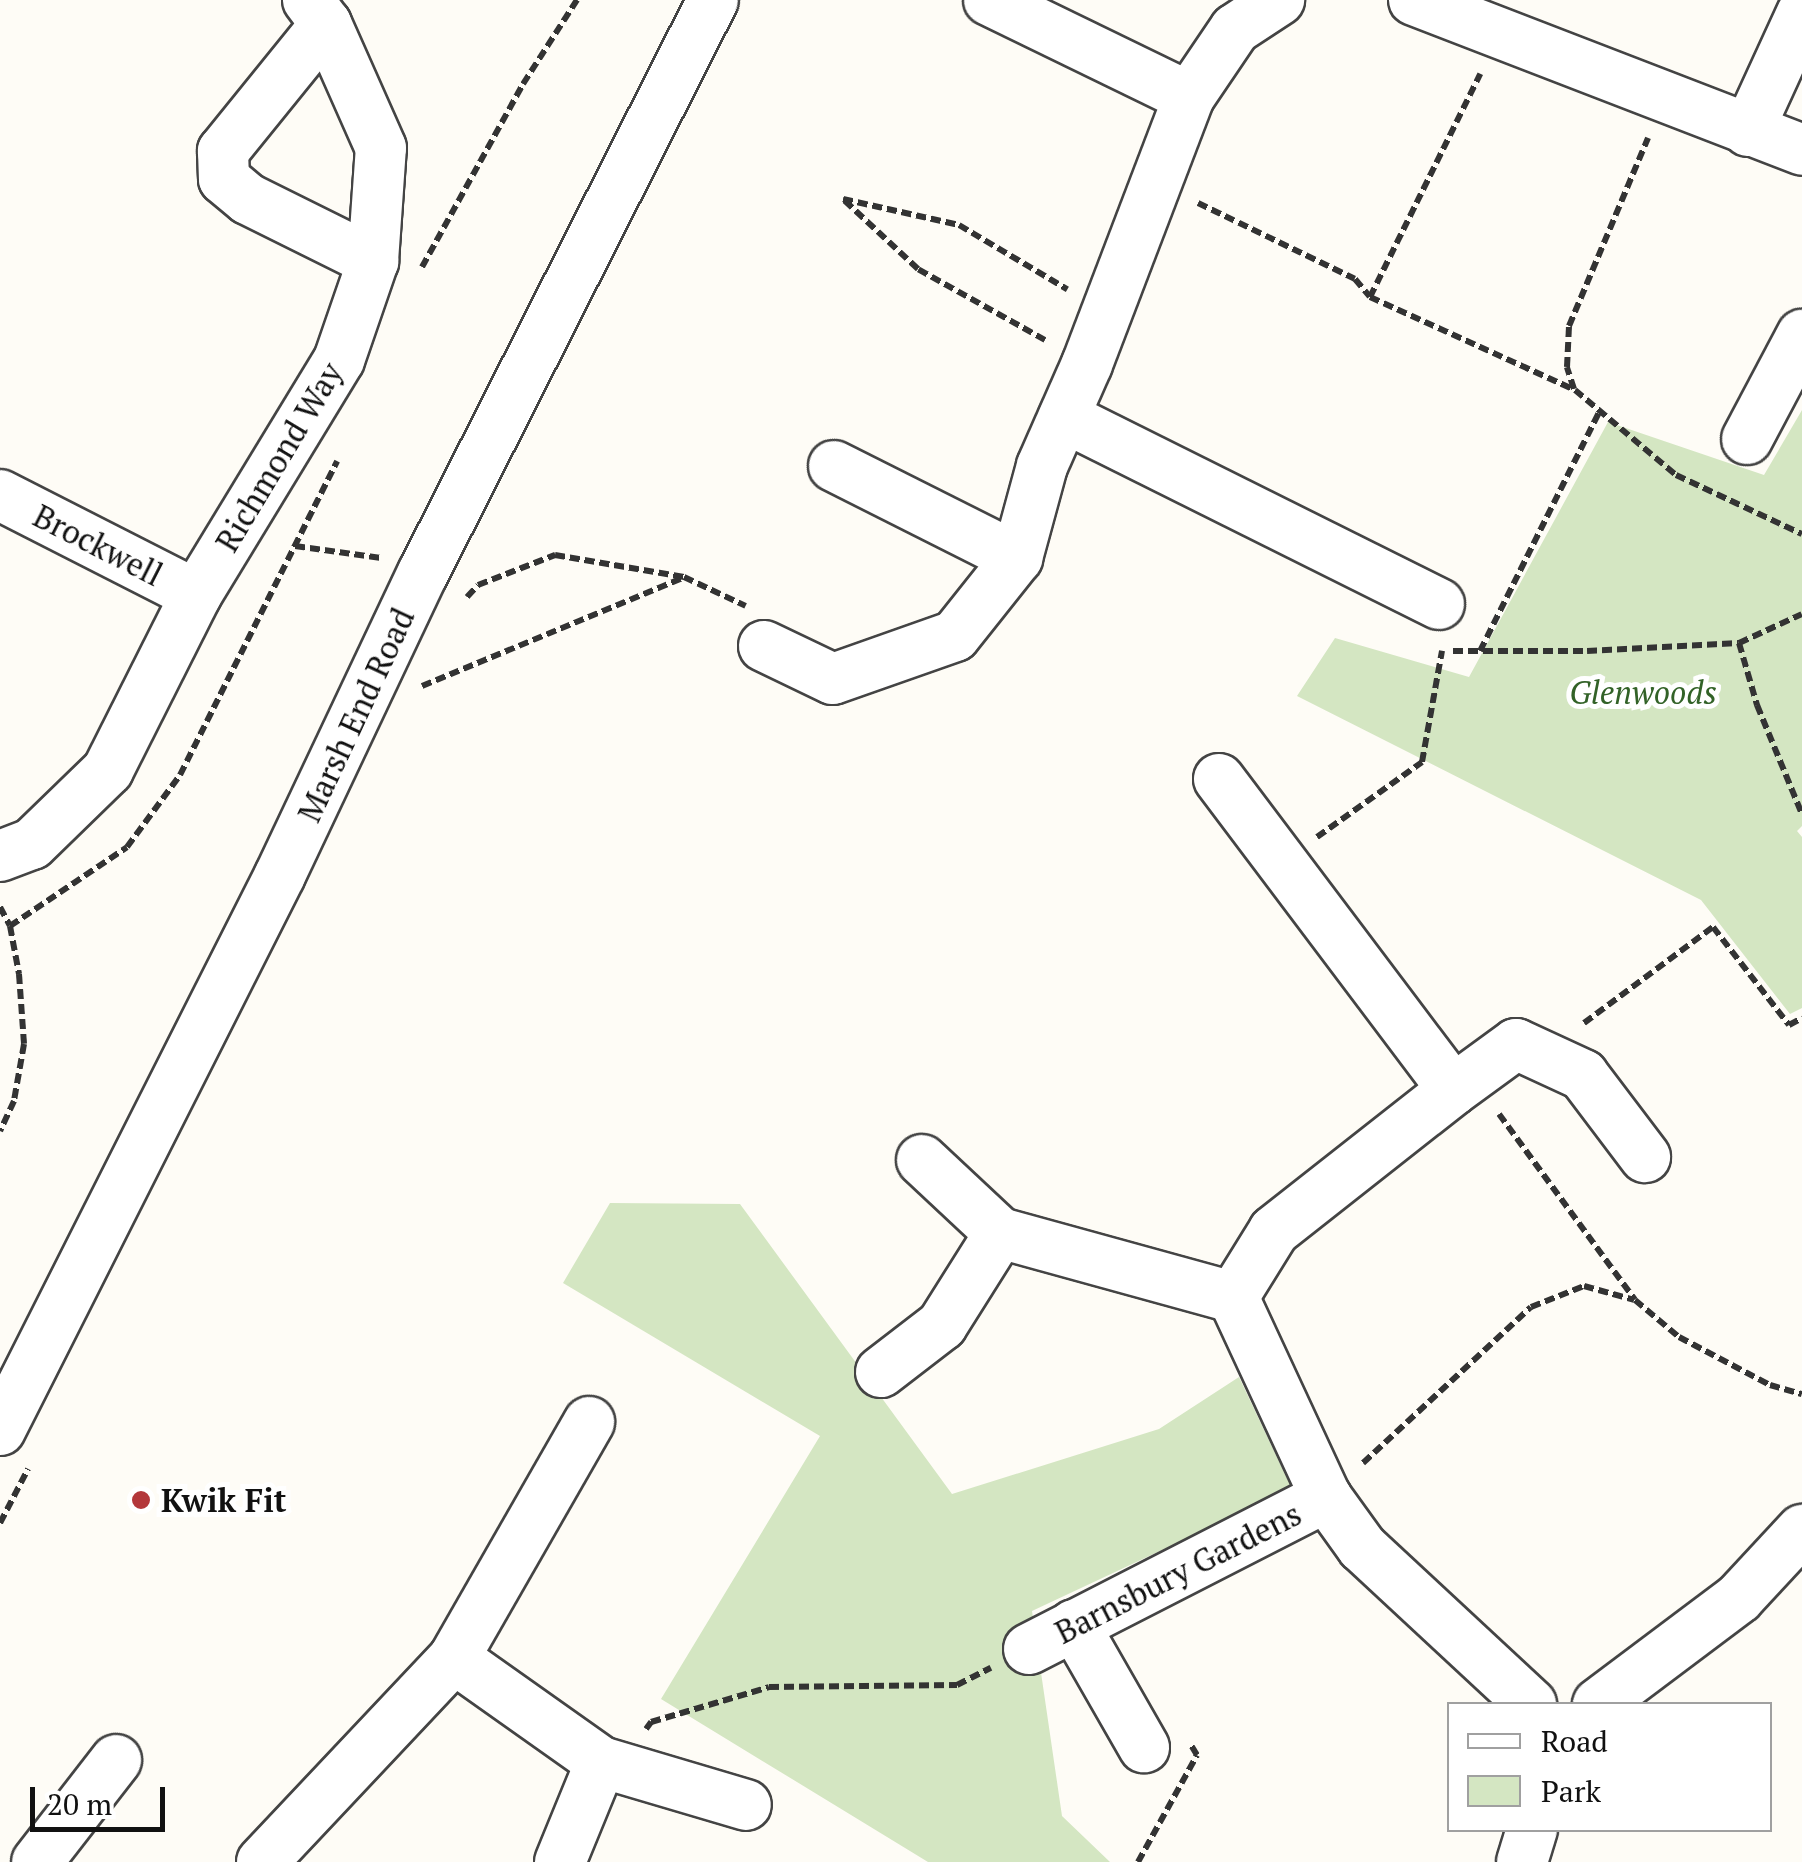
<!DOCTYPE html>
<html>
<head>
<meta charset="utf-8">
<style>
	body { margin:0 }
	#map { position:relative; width:1802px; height:1862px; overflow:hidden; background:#fefcf6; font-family:"PT Serif",serif }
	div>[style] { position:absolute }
	.green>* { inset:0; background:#d4e6c2 }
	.path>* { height:6px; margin-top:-3px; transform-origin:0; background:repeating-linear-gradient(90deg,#333 0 10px,transparent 0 15px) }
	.roads { filter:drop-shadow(2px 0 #444) drop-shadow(-2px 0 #444) drop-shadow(0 2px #444) drop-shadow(0 -2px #444) }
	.minor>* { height:50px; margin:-25px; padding:0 25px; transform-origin:25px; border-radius:25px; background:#fff }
	.dots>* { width:28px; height:28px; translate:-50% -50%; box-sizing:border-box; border:5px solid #fff; border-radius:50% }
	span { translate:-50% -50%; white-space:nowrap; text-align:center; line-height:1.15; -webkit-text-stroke:10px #fff; paint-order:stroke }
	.street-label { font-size:32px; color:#111 }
	.park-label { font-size:32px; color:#326227; font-style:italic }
	.poi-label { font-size:32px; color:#111; font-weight:700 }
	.left { translate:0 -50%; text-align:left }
	.legend { position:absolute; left:1447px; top:1702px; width:325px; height:130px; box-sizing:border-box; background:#fff; border:2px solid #a0a0a0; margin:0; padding:12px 18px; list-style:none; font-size:30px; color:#111 }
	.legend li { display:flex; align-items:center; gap:20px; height:50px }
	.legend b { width:50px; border:2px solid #a0a0a0 }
	.scale { position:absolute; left:30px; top:1787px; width:135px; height:45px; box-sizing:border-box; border:5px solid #111; border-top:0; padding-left:12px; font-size:30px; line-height:35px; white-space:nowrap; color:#111; -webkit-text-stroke:8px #fff; paint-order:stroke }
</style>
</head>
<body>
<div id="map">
	<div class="green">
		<div style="clip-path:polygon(1802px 410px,1802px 826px,1797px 831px,1802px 837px,1802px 1008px,1790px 1014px,1701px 900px,1297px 696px,1335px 638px,1469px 677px,1608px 422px,1764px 475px)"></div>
		<div style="clip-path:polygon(610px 1203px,740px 1204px,952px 1494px,1159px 1429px,1239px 1377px,1292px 1489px,1032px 1611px,1062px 1816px,1110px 1862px,928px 1862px,661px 1699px,820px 1436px,563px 1283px)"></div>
	</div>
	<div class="path">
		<div style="left:1198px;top:203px;width:174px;rotate:25.8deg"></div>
		<div style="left:1355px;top:279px;width:23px;rotate:50deg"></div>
		<div style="left:1370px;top:297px;width:225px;rotate:24.4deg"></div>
		<div style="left:1575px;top:390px;width:132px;rotate:40.1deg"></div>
		<div style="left:1676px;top:475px;width:139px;rotate:25.1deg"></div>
		<div style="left:422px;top:267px;width:209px;rotate:-61.1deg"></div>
		<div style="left:523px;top:84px;width:100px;rotate:-57.3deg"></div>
		<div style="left:1370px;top:297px;width:249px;rotate:-63.7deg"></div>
		<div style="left:1045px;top:340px;width:145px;rotate:-150.8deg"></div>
		<div style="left:918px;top:269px;width:103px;rotate:-137deg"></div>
		<div style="left:843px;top:199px;width:119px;rotate:12.6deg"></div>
		<div style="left:959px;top:225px;width:126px;rotate:30.7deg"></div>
		<div style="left:1574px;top:389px;width:23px;rotate:-108deg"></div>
		<div style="left:1567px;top:367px;width:41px;rotate:-87.2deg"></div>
		<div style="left:1569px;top:326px;width:204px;rotate:-67.2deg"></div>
		<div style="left:295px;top:546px;width:87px;rotate:7.9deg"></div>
		<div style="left:467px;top:597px;width:16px;rotate:-47deg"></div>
		<div style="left:478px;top:585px;width:83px;rotate:-21.3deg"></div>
		<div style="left:555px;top:555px;width:131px;rotate:9.7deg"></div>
		<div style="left:684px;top:577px;width:68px;rotate:25.1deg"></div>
		<div style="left:1739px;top:643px;width:65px;rotate:73.8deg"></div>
		<div style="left:1757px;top:705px;width:118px;rotate:67.6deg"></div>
		<div style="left:1453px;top:651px;width:134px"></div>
		<div style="left:1587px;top:651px;width:152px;rotate:-3deg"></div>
		<div style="left:1739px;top:643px;width:69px;rotate:-24.7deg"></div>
		<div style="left:1480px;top:651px;width:267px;rotate:-63.5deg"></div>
		<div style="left:422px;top:686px;width:282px;rotate:-22.5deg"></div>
		<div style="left:1317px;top:837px;width:129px;rotate:-35.5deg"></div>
		<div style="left:1422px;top:762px;width:113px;rotate:-79.8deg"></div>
		<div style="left:0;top:907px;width:21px;rotate:62deg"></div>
		<div style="left:10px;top:926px;width:49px;rotate:79.4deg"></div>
		<div style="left:19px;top:974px;width:70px;rotate:85.9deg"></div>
		<div style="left:24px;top:1044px;width:58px;rotate:100deg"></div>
		<div style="left:14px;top:1101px;width:33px;rotate:115deg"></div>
		<div style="left:10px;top:926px;width:141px;rotate:-34deg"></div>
		<div style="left:127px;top:847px;width:89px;rotate:-53.6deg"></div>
		<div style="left:180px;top:775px;width:351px;rotate:-63.4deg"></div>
		<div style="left:1584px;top:1023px;width:161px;rotate:-36.7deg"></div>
		<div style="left:1713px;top:927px;width:124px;rotate:52.2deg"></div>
		<div style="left:1789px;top:1025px;width:15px;rotate:-28deg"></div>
		<div style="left:1499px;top:1114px;width:230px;rotate:53.8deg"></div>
		<div style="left:1635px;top:1300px;width:57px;rotate:40.1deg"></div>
		<div style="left:1679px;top:1337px;width:103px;rotate:27.8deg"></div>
		<div style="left:1770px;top:1385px;width:33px;rotate:16deg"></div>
		<div style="left:1363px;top:1463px;width:229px;rotate:-42.9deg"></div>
		<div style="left:1531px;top:1307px;width:57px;rotate:-21.6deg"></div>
		<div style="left:1584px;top:1286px;width:52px;rotate:15.6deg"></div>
		<div style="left:0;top:1523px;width:61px;rotate:-62.6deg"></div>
		<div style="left:646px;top:1729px;width:9px;rotate:-54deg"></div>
		<div style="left:651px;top:1722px;width:123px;rotate:-16.5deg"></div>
		<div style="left:769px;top:1687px;width:188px;rotate:-0.6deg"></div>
		<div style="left:957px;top:1685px;width:38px;rotate:-27deg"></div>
		<div style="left:1138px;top:1862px;width:122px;rotate:-61.1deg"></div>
		<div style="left:1197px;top:1755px;width:12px;rotate:-121deg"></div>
	</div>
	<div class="roads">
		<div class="minor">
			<div style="left:989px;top:0;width:222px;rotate:25.9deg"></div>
			<div style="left:1414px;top:0;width:416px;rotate:21.1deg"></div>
			<div style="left:326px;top:24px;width:164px;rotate:129deg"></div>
			<div style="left:223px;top:151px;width:28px;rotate:88deg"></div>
			<div style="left:224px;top:179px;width:31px;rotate:40deg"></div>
			<div style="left:248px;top:199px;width:140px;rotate:26.4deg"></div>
			<div style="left:1748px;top:131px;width:130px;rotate:-65.4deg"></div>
			<div style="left:1064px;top:417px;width:419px;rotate:26.5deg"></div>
			<div style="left:1747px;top:439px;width:118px;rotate:-62.1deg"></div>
			<div style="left:834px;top:466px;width:205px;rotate:26.7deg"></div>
			<div style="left:0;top:495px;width:220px;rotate:27deg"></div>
			<div style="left:764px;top:646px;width:76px;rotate:25.6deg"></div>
			<div style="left:833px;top:679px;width:129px;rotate:-19.4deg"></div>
			<div style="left:955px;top:636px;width:100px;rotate:-51.5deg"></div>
			<div style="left:1017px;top:558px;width:95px;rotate:-74.8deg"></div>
			<div style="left:1042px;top:466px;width:111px;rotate:-66.2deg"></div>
			<div style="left:1087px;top:364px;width:286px;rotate:-69.1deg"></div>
			<div style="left:1189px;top:97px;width:82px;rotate:-55.9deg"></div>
			<div style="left:1235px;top:29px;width:53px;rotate:-33.4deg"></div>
			<div style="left:1219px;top:779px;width:389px;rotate:53deg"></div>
			<div style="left:1453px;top:1090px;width:228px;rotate:141.8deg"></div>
			<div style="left:1274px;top:1231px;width:78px;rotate:121.8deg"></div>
			<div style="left:1233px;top:1297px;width:221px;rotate:65.1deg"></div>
			<div style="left:1326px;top:1497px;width:62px;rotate:54.2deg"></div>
			<div style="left:1362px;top:1547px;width:231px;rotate:42.9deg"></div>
			<div style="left:0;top:856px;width:34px;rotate:-21deg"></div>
			<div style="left:32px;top:844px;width:106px;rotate:-44.2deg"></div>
			<div style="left:108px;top:770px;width:196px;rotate:-63.3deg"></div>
			<div style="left:196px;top:595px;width:275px;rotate:-58.7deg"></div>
			<div style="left:339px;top:360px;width:105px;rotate:-71deg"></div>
			<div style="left:373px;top:261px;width:113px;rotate:-86deg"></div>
			<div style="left:381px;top:148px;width:136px;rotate:-113.9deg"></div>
			<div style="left:326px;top:24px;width:30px;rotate:-127deg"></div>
			<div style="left:1453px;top:1090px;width:78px;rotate:-36.1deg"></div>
			<div style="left:1516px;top:1044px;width:74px;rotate:24.8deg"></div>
			<div style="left:1583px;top:1075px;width:103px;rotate:52.9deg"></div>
			<div style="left:922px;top:1160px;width:107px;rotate:43.1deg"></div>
			<div style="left:1000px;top:1233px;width:242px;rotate:15.4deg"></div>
			<div style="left:881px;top:1372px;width:77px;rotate:-37.6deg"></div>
			<div style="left:942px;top:1325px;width:109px;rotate:-57.8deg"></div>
			<div style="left:0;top:1430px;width:622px;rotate:-63.23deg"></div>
			<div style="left:280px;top:875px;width:334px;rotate:-64.7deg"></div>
			<div style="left:423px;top:573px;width:642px;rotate:-63.16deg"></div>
			<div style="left:1074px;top:1625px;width:141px;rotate:60.2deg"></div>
			<div style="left:1029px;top:1649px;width:334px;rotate:-27.1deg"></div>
			<div style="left:454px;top:1658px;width:180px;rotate:35.3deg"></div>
			<div style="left:601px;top:1762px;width:151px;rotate:16.5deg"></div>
			<div style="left:1598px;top:1704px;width:176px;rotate:-36.9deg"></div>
			<div style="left:1739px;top:1598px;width:93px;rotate:-47.2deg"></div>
			<div style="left:37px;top:1862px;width:129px;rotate:-52.2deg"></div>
			<div style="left:262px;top:1862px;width:280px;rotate:-46.7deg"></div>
			<div style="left:454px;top:1658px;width:272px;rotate:-60.2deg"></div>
			<div style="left:560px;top:1862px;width:108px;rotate:-67.7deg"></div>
			<div style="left:1522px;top:1862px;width:34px;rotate:-73deg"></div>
		</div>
	</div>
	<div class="dots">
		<div style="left:141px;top:1500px;background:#b3373a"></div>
	</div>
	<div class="street-label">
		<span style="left:279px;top:457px;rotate:-59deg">Richmond Way</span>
		<span style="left:98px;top:545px;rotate:27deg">Brockwell</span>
		<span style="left:356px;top:715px;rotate:-65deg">Marsh End Road</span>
		<span style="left:1178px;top:1573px;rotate:-27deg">Barnsbury Gardens</span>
	</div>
	<div class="park-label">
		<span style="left:1643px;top:692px">Glenwoods</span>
	</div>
	<div class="poi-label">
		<span class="left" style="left:161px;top:1500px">Kwik Fit</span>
	</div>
	<ul class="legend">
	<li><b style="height:12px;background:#fff"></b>Road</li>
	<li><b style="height:28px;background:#d4e6c2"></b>Park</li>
	</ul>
	<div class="scale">20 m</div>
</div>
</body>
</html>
